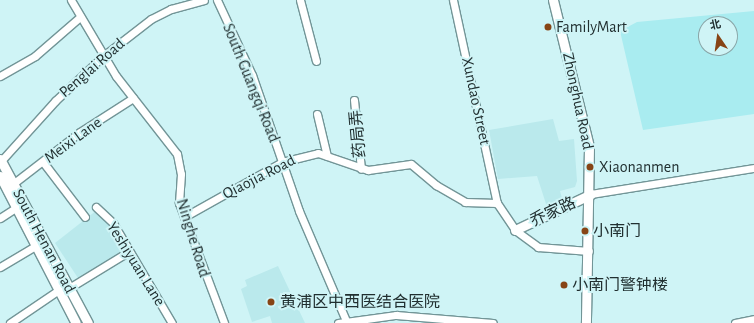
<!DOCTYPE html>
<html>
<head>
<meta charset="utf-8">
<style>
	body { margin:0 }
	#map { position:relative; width:754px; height:323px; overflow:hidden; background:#cff4f6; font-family:"Alegreya Sans","Noto Sans SC",sans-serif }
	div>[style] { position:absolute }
	.built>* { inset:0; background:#bae9ec }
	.green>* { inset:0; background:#a9ecf0 }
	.roads { filter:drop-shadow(1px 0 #729597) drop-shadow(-1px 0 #729597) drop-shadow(0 1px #729597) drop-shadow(0 -1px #729597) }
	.street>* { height:7px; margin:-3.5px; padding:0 3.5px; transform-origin:3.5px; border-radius:3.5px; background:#fff }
	.secondary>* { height:9px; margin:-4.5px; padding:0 4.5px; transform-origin:4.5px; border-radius:4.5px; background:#fff }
	.dots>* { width:11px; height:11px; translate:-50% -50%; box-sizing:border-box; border:2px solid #cff4f6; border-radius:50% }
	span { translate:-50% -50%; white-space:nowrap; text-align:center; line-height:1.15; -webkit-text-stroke:4px #cff4f6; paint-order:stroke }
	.poi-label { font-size:16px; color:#212f30 }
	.left { translate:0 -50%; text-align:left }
	.street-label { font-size:16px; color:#212f30 }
	.north { position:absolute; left:698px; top:16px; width:40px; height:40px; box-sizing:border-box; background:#cff4f6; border:1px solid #89a5a7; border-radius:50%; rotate:347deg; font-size:11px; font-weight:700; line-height:16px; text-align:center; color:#212f30 }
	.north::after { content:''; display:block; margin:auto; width:14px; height:18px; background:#874415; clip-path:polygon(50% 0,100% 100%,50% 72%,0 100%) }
</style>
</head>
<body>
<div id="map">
	<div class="built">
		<div style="clip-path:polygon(553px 119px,559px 141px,574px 139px,577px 181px,575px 187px,560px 191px,563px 202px,547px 207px,537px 176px,498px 179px,489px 130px)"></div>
		<div style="clip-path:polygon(97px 210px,111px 225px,124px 251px,78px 278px,55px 243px)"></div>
		<div style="clip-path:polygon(278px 266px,305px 323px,272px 323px,270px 316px,252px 322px,241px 289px,247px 286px,245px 280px)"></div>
	</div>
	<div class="green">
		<div style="clip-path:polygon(evenodd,754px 11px,754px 114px,643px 130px,620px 31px,637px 22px,754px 11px,706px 24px,730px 24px,730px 48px,706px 48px,706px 24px)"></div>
	</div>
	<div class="roads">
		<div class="street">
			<div style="left:71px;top:0;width:88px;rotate:59.4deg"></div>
			<div style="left:116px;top:76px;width:99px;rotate:52deg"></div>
			<div style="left:177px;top:154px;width:20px;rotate:79deg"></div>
			<div style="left:181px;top:174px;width:29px;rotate:94deg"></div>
			<div style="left:179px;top:203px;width:128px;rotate:69.4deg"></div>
			<div style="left:217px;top:0;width:83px;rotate:65deg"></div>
			<div style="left:252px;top:75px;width:144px;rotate:70.9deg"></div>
			<div style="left:299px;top:211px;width:122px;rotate:66.8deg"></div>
			<div style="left:300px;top:0;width:63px;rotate:75.3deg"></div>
			<div style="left:453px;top:0;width:208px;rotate:77.8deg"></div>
			<div style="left:0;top:76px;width:40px;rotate:-29.7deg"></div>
			<div style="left:35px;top:56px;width:60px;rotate:-40.9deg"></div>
			<div style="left:354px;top:100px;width:69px;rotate:84.2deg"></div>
			<div style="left:317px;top:114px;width:43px;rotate:76.6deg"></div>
			<div style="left:1px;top:161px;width:81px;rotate:-48deg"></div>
			<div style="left:55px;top:101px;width:64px;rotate:-43.1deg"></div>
			<div style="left:102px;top:57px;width:62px;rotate:-37.8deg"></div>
			<div style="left:151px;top:19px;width:22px;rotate:-27deg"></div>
			<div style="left:171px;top:9px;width:34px;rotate:-15deg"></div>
			<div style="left:43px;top:162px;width:69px;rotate:52.6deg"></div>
			<div style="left:14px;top:183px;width:83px;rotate:-37.7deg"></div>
			<div style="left:80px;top:132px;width:63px;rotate:-32.7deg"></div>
			<div style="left:591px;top:194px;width:165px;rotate:-9.1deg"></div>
			<div style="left:96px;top:207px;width:23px;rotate:43deg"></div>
			<div style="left:113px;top:223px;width:116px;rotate:59.5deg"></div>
			<div style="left:184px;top:217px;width:112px;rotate:-29.3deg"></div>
			<div style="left:282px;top:162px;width:37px;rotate:-14deg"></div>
			<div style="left:318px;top:153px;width:53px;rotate:18.8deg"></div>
			<div style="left:368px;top:170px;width:43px;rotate:-7.9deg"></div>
			<div style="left:411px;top:164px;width:33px;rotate:40deg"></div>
			<div style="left:436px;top:185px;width:34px;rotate:30deg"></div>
			<div style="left:465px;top:202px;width:32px;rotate:2deg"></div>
			<div style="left:497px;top:203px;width:32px;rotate:56deg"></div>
			<div style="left:515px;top:230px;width:29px;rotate:36deg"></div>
			<div style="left:538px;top:247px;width:51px;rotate:4.5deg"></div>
			<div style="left:0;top:218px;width:20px;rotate:-33deg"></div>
			<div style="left:0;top:267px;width:43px;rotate:-30.7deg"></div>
			<div style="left:69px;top:288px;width:69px;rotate:-31.4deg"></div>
			<div style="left:10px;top:323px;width:60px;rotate:-34.2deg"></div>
			<div style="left:338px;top:323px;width:59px;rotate:-7.9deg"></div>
			<div style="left:396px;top:315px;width:97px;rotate:4.7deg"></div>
			<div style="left:735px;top:323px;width:19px;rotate:-12deg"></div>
		</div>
		<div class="secondary">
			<div style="left:553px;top:0;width:151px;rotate:76.2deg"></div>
			<div style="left:589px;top:147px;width:176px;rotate:91deg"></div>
			<div style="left:0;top:159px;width:186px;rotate:61.8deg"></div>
			<div style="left:0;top:176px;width:165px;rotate:62.7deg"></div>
			<div style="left:515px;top:230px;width:84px;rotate:-25.3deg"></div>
		</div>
	</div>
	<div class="dots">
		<div style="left:548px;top:27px;background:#874415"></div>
		<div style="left:590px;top:167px;background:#874415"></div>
		<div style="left:585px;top:231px;background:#874415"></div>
		<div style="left:564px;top:285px;background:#874415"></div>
		<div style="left:271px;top:302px;background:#874415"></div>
	</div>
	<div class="poi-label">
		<span class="left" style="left:556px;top:27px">FamilyMart</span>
		<span class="left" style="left:599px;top:167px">Xiaonanmen</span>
		<span class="left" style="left:593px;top:231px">小南门</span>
		<span class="left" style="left:572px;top:285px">小南门警钟楼</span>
		<span class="left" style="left:280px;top:302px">黄浦区中西医结合医院</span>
	</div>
	<div class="street-label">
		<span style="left:92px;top:68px;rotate:-41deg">Penglai Road</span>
		<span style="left:251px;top:83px;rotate:68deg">South Guangqi Road</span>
		<span style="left:476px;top:101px;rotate:78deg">Xundao Street</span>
		<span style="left:578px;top:101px;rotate:78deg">Zhonghua Road</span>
		<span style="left:358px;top:134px;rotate:-95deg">药局弄</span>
		<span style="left:73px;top:140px;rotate:-36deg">Meixi Lane</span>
		<span style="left:259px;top:177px;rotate:-27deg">Qiaojia Road</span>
		<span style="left:553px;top:212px;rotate:-25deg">乔家路</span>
		<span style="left:193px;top:238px;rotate:73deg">Ninghe Road</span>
		<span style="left:44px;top:241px;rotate:62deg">South Henan Road</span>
		<span style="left:136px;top:264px;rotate:58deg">Yeshiyuan Lane</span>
	</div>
	<div class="north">北</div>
</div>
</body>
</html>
